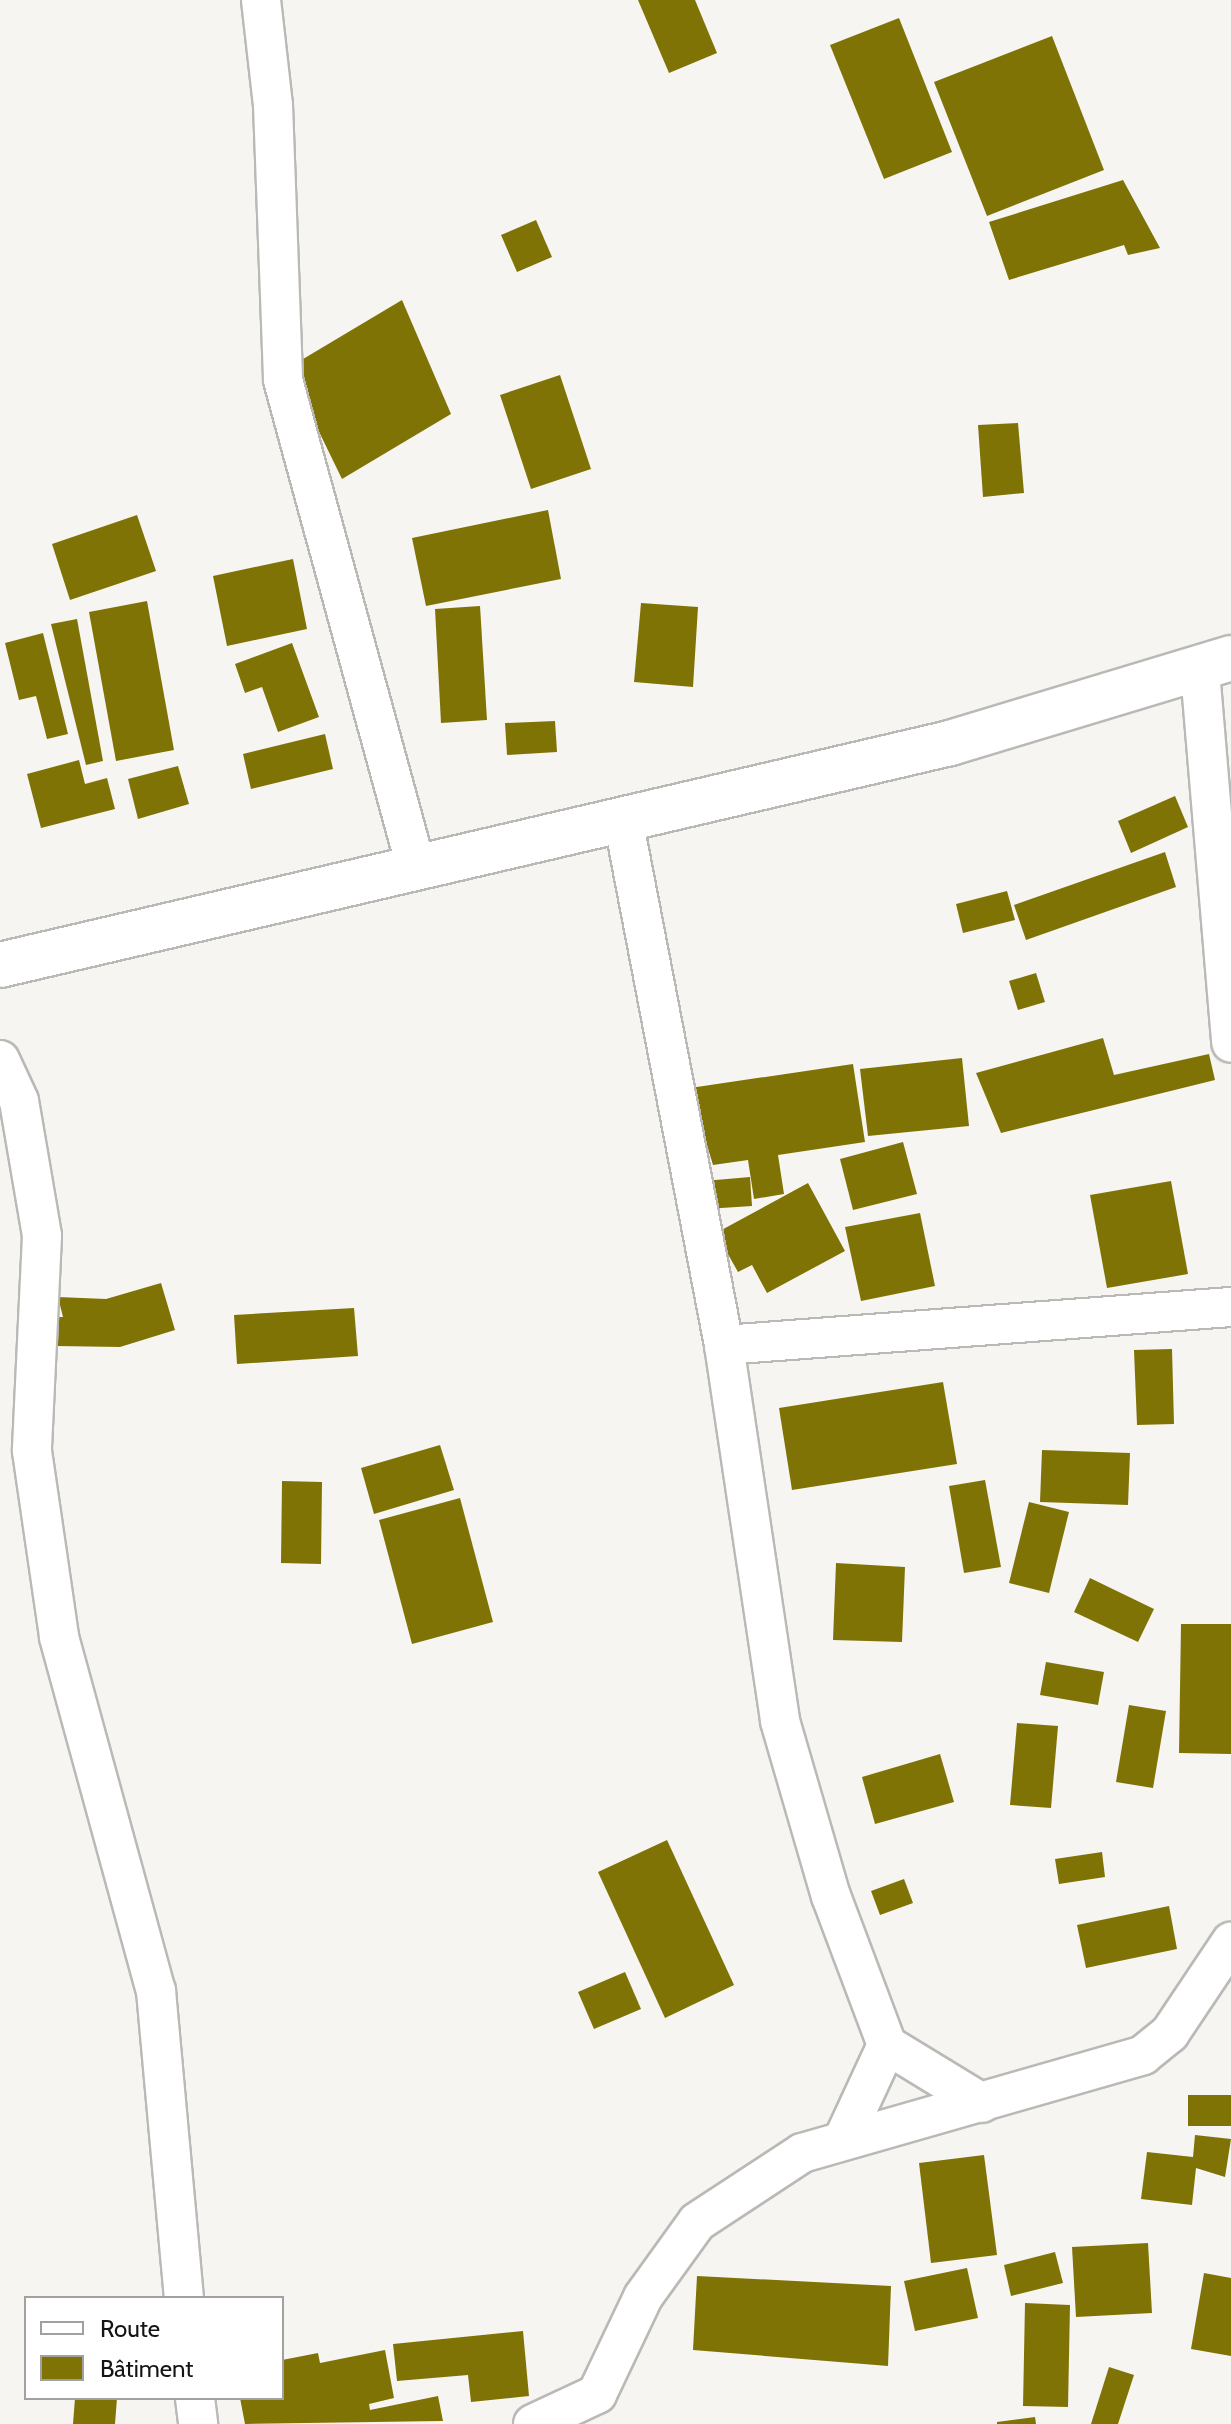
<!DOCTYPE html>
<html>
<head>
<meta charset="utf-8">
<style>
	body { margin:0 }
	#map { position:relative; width:1231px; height:2424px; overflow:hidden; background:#f7f5f2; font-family:Cabin,sans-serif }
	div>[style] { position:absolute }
	.building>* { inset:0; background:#807306 }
	.roads { filter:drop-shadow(2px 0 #bbb9b6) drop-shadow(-2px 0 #bbb9b6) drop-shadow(0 2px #bbb9b6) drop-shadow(0 -2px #bbb9b6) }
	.street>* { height:38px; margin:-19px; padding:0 19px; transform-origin:19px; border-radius:19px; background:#fff }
	.primary>* { height:44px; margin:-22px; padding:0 22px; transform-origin:22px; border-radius:22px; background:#fff }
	span { translate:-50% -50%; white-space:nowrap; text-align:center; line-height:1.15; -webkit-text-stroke:8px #fff; paint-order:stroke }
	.legend { position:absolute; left:24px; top:2296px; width:260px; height:104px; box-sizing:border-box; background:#fff; border:2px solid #a1a1a1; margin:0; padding:10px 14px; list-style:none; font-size:24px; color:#151413 }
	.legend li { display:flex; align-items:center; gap:16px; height:40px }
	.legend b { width:40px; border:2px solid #a1a1a1 }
</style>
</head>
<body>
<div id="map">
	<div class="building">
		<div style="clip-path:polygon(638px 0,695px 0,717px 53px,669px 73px)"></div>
		<div style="clip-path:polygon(899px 18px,952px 152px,884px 179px,830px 45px)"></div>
		<div style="clip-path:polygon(1052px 36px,1104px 170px,987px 216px,934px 82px)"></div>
		<div style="clip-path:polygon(1123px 180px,1160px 248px,1128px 255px,1124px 245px,1009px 280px,989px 222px)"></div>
		<div style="clip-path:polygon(536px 220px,552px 257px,517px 272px,501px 235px)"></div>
		<div style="clip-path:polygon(402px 300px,451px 414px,342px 479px,288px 368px)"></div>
		<div style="clip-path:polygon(560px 375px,591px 469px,531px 489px,500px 395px)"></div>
		<div style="clip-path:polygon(1018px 423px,1024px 493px,983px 497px,978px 425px)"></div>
		<div style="clip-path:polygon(548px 510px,561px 579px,426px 606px,412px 538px)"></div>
		<div style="clip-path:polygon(137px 515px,156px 571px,70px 600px,52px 544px)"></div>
		<div style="clip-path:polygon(293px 559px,307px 629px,227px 646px,213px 576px)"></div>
		<div style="clip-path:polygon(147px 601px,174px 750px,116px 761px,89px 612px)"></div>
		<div style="clip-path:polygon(641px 603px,698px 607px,693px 687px,634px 682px)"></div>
		<div style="clip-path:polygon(480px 606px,487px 720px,441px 723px,435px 609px)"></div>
		<div style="clip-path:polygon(77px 619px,103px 761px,86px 765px,51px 624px)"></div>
		<div style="clip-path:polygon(43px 633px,68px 734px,47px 739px,36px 696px,19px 700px,5px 643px)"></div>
		<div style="clip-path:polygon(292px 643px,319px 717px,278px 732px,262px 687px,245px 693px,235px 664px)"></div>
		<div style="clip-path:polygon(555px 721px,557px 752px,507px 755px,505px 723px)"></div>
		<div style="clip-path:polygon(325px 734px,333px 769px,251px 789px,243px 754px)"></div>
		<div style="clip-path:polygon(79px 760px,85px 784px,107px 778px,115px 809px,41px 828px,27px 774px)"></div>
		<div style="clip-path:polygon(178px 766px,189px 804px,138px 819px,128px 779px)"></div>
		<div style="clip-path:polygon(1175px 796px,1188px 827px,1131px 853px,1118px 821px)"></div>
		<div style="clip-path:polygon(1165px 852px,1176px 887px,1026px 940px,1014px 905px)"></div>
		<div style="clip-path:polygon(1007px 891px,1015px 920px,963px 933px,956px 904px)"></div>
		<div style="clip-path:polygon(1036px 973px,1045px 1002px,1018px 1010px,1009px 981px)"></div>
		<div style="clip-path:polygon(1103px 1038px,1114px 1075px,1209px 1054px,1215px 1080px,1001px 1133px,976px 1073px)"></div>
		<div style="clip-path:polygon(962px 1058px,969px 1126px,868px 1136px,860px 1069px)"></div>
		<div style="clip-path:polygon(853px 1064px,865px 1142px,778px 1155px,784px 1194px,754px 1199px,748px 1160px,713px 1165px,690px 1088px)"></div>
		<div style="clip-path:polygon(903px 1142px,917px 1194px,853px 1210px,840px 1159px)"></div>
		<div style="clip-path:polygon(750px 1177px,752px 1206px,706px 1209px,704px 1181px)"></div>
		<div style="clip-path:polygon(1171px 1181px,1188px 1274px,1107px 1288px,1090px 1195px)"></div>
		<div style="clip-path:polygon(808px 1183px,845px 1251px,767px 1293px,752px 1265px,738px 1272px,716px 1233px)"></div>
		<div style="clip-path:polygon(920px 1213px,935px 1286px,861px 1301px,845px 1227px)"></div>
		<div style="clip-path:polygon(161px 1283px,175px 1330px,120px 1347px,56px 1346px,51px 1317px,63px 1317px,58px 1297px,106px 1299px)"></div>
		<div style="clip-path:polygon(354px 1308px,358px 1356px,237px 1364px,234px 1315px)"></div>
		<div style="clip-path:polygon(1172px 1349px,1174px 1424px,1137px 1425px,1134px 1350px)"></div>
		<div style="clip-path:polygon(943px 1382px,957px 1464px,792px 1490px,779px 1408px)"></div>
		<div style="clip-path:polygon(440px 1445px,454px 1490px,374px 1514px,361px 1468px)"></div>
		<div style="clip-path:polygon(1042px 1450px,1130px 1453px,1128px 1505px,1040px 1502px)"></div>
		<div style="clip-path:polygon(985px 1480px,1001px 1567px,964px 1573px,949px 1486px)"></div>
		<div style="clip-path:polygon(282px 1481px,322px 1482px,321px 1564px,281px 1563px)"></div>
		<div style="clip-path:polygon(460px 1498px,493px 1622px,412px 1644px,379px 1520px)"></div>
		<div style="clip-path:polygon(1029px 1502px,1069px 1512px,1049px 1593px,1009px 1583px)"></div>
		<div style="clip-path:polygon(836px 1563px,905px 1567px,902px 1642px,833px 1640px)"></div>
		<div style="clip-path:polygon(1090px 1578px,1154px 1609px,1138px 1642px,1074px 1612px)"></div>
		<div style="clip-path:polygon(1181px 1624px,1231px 1624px,1231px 1754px,1179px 1753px)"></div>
		<div style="clip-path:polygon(1046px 1662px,1104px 1672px,1098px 1705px,1040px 1695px)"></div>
		<div style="clip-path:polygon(1129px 1705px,1166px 1711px,1153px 1788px,1116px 1782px)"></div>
		<div style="clip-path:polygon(1017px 1723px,1058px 1726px,1051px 1808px,1010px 1805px)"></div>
		<div style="clip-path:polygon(940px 1754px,954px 1802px,875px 1824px,862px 1777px)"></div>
		<div style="clip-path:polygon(667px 1840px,734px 1985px,665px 2018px,598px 1872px)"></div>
		<div style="clip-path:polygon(1102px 1852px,1105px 1877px,1059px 1884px,1055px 1859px)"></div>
		<div style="clip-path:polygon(904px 1879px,913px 1903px,880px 1915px,871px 1891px)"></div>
		<div style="clip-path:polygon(1169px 1906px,1177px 1949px,1086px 1968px,1077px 1925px)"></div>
		<div style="clip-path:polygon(625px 1972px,641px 2009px,594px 2029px,578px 1992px)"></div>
		<div style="clip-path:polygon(1188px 2095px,1231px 2095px,1231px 2126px,1188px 2126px)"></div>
		<div style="clip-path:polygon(1195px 2135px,1231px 2139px,1225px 2177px,1196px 2168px,1192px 2205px,1141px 2199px,1147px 2152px,1193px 2157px)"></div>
		<div style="clip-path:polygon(984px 2155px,997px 2255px,931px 2263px,919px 2163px)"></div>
		<div style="clip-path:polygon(1148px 2243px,1152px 2313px,1076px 2317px,1072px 2247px)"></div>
		<div style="clip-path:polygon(1055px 2252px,1063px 2283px,1011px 2296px,1004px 2265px)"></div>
		<div style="clip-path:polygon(967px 2268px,978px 2318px,915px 2331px,904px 2281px)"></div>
		<div style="clip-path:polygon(1204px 2273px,1231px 2278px,1231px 2356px,1191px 2349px)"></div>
		<div style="clip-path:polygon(697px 2276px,891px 2286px,888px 2366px,693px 2350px)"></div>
		<div style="clip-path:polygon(1025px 2303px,1070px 2305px,1068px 2407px,1023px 2406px)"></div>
		<div style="clip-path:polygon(523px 2331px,529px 2396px,471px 2402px,468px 2375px,397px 2381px,393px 2344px)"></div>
		<div style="clip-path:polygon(385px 2350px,394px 2398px,369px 2404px,370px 2410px,438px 2396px,443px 2421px,245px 2424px,240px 2398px,282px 2398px,282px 2360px,318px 2353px,320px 2363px)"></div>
		<div style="clip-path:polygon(1109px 2367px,1134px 2375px,1118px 2424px,1091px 2424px)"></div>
		<div style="clip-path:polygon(75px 2398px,117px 2398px,115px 2424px,73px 2424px)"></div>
		<div style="clip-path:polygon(1035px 2417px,1036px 2424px,997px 2424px,997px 2422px)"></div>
	</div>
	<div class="roads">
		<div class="street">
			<div style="left:261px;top:0;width:106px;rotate:83.5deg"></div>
			<div style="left:273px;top:105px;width:275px;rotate:87.9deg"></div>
			<div style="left:283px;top:380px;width:505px;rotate:74.72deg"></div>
			<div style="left:1200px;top:671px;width:373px;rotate:85.2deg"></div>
			<div style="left:623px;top:819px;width:536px;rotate:79.13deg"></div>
			<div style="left:724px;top:1345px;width:380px;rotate:81.5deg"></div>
			<div style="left:780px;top:1721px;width:182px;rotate:73.8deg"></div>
			<div style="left:831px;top:1896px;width:159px;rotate:69.4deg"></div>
			<div style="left:887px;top:2045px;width:105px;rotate:114.9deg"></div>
			<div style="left:0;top:1060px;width:45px;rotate:65.1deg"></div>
			<div style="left:19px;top:1101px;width:137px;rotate:80.3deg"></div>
			<div style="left:42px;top:1236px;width:215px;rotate:92.7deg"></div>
			<div style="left:32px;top:1451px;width:188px;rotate:81.7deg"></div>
			<div style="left:59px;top:1637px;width:367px;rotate:74.7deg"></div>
			<div style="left:156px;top:1991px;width:308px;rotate:84.8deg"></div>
			<div style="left:724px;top:1345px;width:508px;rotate:-4.29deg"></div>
			<div style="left:887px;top:2045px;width:111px;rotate:31.4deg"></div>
			<div style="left:195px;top:2398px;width:26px;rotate:83deg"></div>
			<div style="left:533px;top:2424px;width:71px;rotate:-25.1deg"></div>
			<div style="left:597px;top:2394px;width:107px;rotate:-64.6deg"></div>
			<div style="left:643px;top:2297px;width:92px;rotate:-54.2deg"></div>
			<div style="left:697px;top:2222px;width:126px;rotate:-33.3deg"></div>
			<div style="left:802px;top:2153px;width:355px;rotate:-16deg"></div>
			<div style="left:1143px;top:2055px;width:35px;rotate:-39deg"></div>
			<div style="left:1170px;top:2033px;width:110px;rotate:-56.2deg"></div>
		</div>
		<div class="primary">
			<div style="left:0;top:965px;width:976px;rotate:-13.15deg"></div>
			<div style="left:950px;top:743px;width:294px;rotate:-16.8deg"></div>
		</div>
	</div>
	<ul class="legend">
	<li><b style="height:10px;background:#fff"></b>Route</li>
	<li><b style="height:22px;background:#807306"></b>Bâtiment</li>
	</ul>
</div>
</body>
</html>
